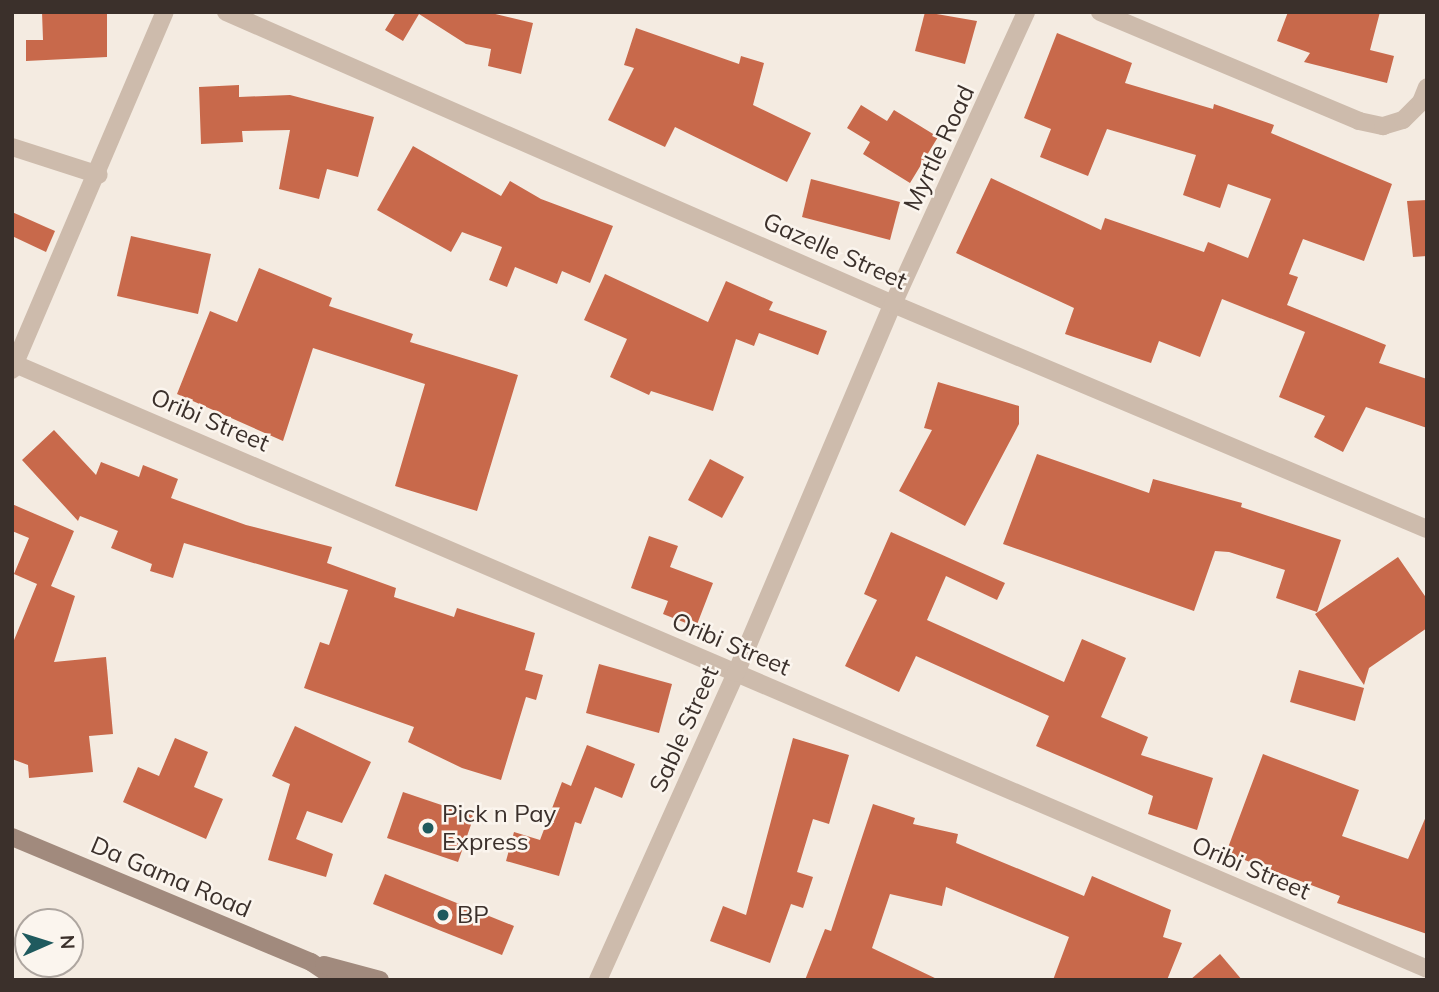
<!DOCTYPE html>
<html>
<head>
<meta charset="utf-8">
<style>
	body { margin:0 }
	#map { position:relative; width:1439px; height:992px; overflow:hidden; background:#f4ebe1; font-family:Mulish,sans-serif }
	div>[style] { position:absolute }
	.building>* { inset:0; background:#c8694b }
	.street>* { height:18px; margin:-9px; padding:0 9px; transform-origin:9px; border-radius:9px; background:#cdbbac }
	.secondary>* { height:18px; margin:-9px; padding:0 9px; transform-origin:9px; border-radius:9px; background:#a18a7d }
	.dots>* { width:19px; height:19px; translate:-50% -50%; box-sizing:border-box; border:4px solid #fbf5ee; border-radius:50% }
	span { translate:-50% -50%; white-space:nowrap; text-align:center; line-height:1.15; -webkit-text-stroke:5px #fbf5ee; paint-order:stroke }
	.street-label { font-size:24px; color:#3b302b }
	.poi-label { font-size:24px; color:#3b302b }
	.left { translate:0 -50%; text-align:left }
	.frame { position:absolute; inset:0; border:14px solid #3b302b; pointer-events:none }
	.north { position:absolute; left:14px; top:908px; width:70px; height:70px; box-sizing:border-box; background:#fbf5ee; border:2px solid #aea6a0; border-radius:50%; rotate:87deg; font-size:19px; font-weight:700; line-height:28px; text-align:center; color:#3b302b }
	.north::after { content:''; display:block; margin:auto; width:24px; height:32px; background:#1f5a5e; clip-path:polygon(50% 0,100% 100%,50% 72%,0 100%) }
</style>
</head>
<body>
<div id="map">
	<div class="building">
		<div style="clip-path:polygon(42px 12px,107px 12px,107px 57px,26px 61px,26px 40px,43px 40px)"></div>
		<div style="clip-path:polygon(396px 12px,487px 12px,533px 23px,521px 74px,488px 66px,491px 49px,466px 44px,419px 14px,403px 41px,385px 30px)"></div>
		<div style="clip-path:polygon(925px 12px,977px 21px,965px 64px,915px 51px)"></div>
		<div style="clip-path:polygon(1288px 12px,1380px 12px,1370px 50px,1394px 56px,1387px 83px,1304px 62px,1310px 53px,1277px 41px)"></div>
		<div style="clip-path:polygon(636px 28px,739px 64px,741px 56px,764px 63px,753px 105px,811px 133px,787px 182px,675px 127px,665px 147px,608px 120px,634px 68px,624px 65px)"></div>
		<div style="clip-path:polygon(1057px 33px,1132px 63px,1125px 83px,1213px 109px,1214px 104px,1274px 125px,1271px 133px,1392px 184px,1364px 261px,1303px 239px,1289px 274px,1298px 277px,1287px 305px,1386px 345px,1379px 363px,1427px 379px,1427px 428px,1366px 407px,1343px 452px,1314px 437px,1325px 416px,1279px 397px,1305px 332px,1222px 299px,1200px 357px,1159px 341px,1151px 363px,1065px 334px,1074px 308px,956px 253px,991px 178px,1101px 230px,1105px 218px,1204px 252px,1208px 242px,1248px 258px,1271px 199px,1228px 184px,1220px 208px,1183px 195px,1196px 155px,1107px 129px,1088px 176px,1040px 157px,1051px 129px,1024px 118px)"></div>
		<div style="clip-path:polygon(239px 85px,239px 97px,290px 95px,374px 117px,358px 177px,327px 169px,319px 199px,279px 189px,290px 130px,242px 131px,243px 142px,201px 144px,199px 87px)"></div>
		<div style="clip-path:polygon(861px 105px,887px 121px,894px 110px,938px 137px,910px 183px,863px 154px,870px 142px,847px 128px)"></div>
		<div style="clip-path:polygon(413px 146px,501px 196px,510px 181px,541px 199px,613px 226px,590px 283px,562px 271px,557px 284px,515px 267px,507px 287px,489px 280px,502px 247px,462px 232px,451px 252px,377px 210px)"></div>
		<div style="clip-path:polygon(811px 179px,900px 202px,890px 240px,802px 217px)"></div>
		<div style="clip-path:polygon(1427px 200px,1427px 256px,1413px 257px,1407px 201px)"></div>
		<div style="clip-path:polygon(12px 212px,55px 231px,46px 252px,12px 236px)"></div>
		<div style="clip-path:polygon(131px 236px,211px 254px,198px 314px,117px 296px)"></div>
		<div style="clip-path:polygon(259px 268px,332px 298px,329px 306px,413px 334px,410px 342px,518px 375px,477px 511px,395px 486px,425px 384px,313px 348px,283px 441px,177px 394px,210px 311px,237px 322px)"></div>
		<div style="clip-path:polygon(605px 274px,708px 322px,726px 281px,773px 302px,769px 310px,827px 331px,818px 355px,759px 333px,754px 346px,736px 339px,713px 411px,651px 391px,649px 395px,610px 377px,627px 339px,584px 320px)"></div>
		<div style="clip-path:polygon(938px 382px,1019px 406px,1019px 424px,965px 526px,899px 491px,932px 430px,924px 428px)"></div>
		<div style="clip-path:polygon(54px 430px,96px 475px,101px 462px,139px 477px,143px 465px,178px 479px,171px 498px,246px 525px,332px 547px,327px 563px,396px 588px,394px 597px,454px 617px,457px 608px,535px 633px,525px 670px,543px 675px,536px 700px,526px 697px,501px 780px,462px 768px,408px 742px,414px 727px,304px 688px,320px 642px,329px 645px,348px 590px,184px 543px,173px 578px,150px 571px,152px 564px,111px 548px,118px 531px,80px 516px,78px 521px,22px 460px)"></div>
		<div style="clip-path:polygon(1037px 454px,1149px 493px,1153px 479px,1242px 503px,1241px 507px,1341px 540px,1317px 612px,1276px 598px,1285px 570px,1229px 552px,1215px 551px,1194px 611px,1003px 544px)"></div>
		<div style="clip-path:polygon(710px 459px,744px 477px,722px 518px,688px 500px)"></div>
		<div style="clip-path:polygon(12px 504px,74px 531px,51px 586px,75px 596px,54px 662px,106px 657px,113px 734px,89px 736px,93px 772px,29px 778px,28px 765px,12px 759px,12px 645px,37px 584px,14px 574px,29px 538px,12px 531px)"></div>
		<div style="clip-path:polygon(891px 532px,1005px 583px,997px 600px,946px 576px,927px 620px,1064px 682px,1082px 639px,1126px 658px,1101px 717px,1148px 737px,1141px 755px,1213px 778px,1197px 830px,1148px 814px,1153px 796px,1036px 746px,1049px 716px,916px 656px,899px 692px,845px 666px,877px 600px,864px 594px)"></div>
		<div style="clip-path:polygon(649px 536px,678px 546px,670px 567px,713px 583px,696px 627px,663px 614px,668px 601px,631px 588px)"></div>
		<div style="clip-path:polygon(1398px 557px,1427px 599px,1427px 628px,1369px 668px,1364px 685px,1315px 614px)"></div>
		<div style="clip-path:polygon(599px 664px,672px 684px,659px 733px,586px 713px)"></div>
		<div style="clip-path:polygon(1299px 670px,1364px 688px,1355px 721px,1290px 702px)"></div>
		<div style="clip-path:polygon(295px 726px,371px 762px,342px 823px,307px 811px,296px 839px,333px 854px,326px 877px,268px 860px,290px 784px,272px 776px)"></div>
		<div style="clip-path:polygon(175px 738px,208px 752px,194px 787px,223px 799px,206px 839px,123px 802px,138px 767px,159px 776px)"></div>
		<div style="clip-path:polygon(793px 738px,849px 755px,829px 824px,813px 819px,797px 872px,813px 877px,803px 908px,791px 904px,770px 963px,710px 941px,723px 906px,746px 915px)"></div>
		<div style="clip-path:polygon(587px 745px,635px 764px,622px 798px,595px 787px,581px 824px,575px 822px,559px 876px,506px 861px,514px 832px,540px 840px,562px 782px,571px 786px)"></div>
		<div style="clip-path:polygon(1263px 754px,1359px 790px,1342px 836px,1408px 859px,1427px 814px,1427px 934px,1337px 903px,1340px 896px,1226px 853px)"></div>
		<div style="clip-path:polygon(403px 792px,474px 816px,458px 862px,387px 838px)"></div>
		<div style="clip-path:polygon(873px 804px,915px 818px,913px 824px,958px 834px,956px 843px,1084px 896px,1092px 876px,1171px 910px,1163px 937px,1182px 943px,1167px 980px,1053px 980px,1069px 937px,946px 887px,942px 906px,890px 894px,872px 948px,939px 980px,805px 980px,825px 929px,831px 931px)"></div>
		<div style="clip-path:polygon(385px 874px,514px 926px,502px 955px,373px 904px)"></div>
		<div style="clip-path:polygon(1220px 954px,1242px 980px,1190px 980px)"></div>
	</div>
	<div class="street">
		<div style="left:226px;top:12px;width:728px;rotate:23.64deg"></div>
		<div style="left:893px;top:304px;width:579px;rotate:22.85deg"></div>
		<div style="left:1100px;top:12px;width:281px;rotate:22.8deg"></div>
		<div style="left:1359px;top:121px;width:25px;rotate:12deg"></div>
		<div style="left:1383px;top:126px;width:21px;rotate:-17deg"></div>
		<div style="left:1403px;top:120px;width:25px;rotate:-45deg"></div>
		<div style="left:1421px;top:102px;width:16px;rotate:-68deg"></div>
		<div style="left:12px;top:147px;width:91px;rotate:17.8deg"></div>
		<div style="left:15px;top:364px;width:1536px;rotate:23.19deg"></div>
		<div style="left:12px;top:370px;width:389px;rotate:-66.9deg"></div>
		<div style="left:598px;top:980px;width:337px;rotate:-65.8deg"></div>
		<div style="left:736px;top:673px;width:401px;rotate:-67deg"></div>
		<div style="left:893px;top:304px;width:321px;rotate:-65.5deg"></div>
	</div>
	<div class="secondary">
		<div style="left:12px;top:837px;width:324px;rotate:22.7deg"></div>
		<div style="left:311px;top:962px;width:32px;rotate:34deg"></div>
		<div style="left:324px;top:965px;width:58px;rotate:15deg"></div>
	</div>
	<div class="dots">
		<div style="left:428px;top:828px;background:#1f5a5e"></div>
		<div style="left:443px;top:915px;background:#1f5a5e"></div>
	</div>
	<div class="street-label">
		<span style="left:939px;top:148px;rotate:-65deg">Myrtle Road</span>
		<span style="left:835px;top:251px;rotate:24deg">Gazelle Street</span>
		<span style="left:210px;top:420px;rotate:23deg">Oribi Street</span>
		<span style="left:731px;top:644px;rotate:23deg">Oribi Street</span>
		<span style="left:684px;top:729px;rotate:-66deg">Sable Street</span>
		<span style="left:1251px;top:868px;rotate:23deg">Oribi Street</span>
		<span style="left:171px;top:877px;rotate:23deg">Da Gama Road</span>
	</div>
	<div class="poi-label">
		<span class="left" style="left:442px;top:828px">Pick n Pay<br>Express</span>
		<span class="left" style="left:457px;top:915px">BP</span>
	</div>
	<div class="frame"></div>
	<div class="north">N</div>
</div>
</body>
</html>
